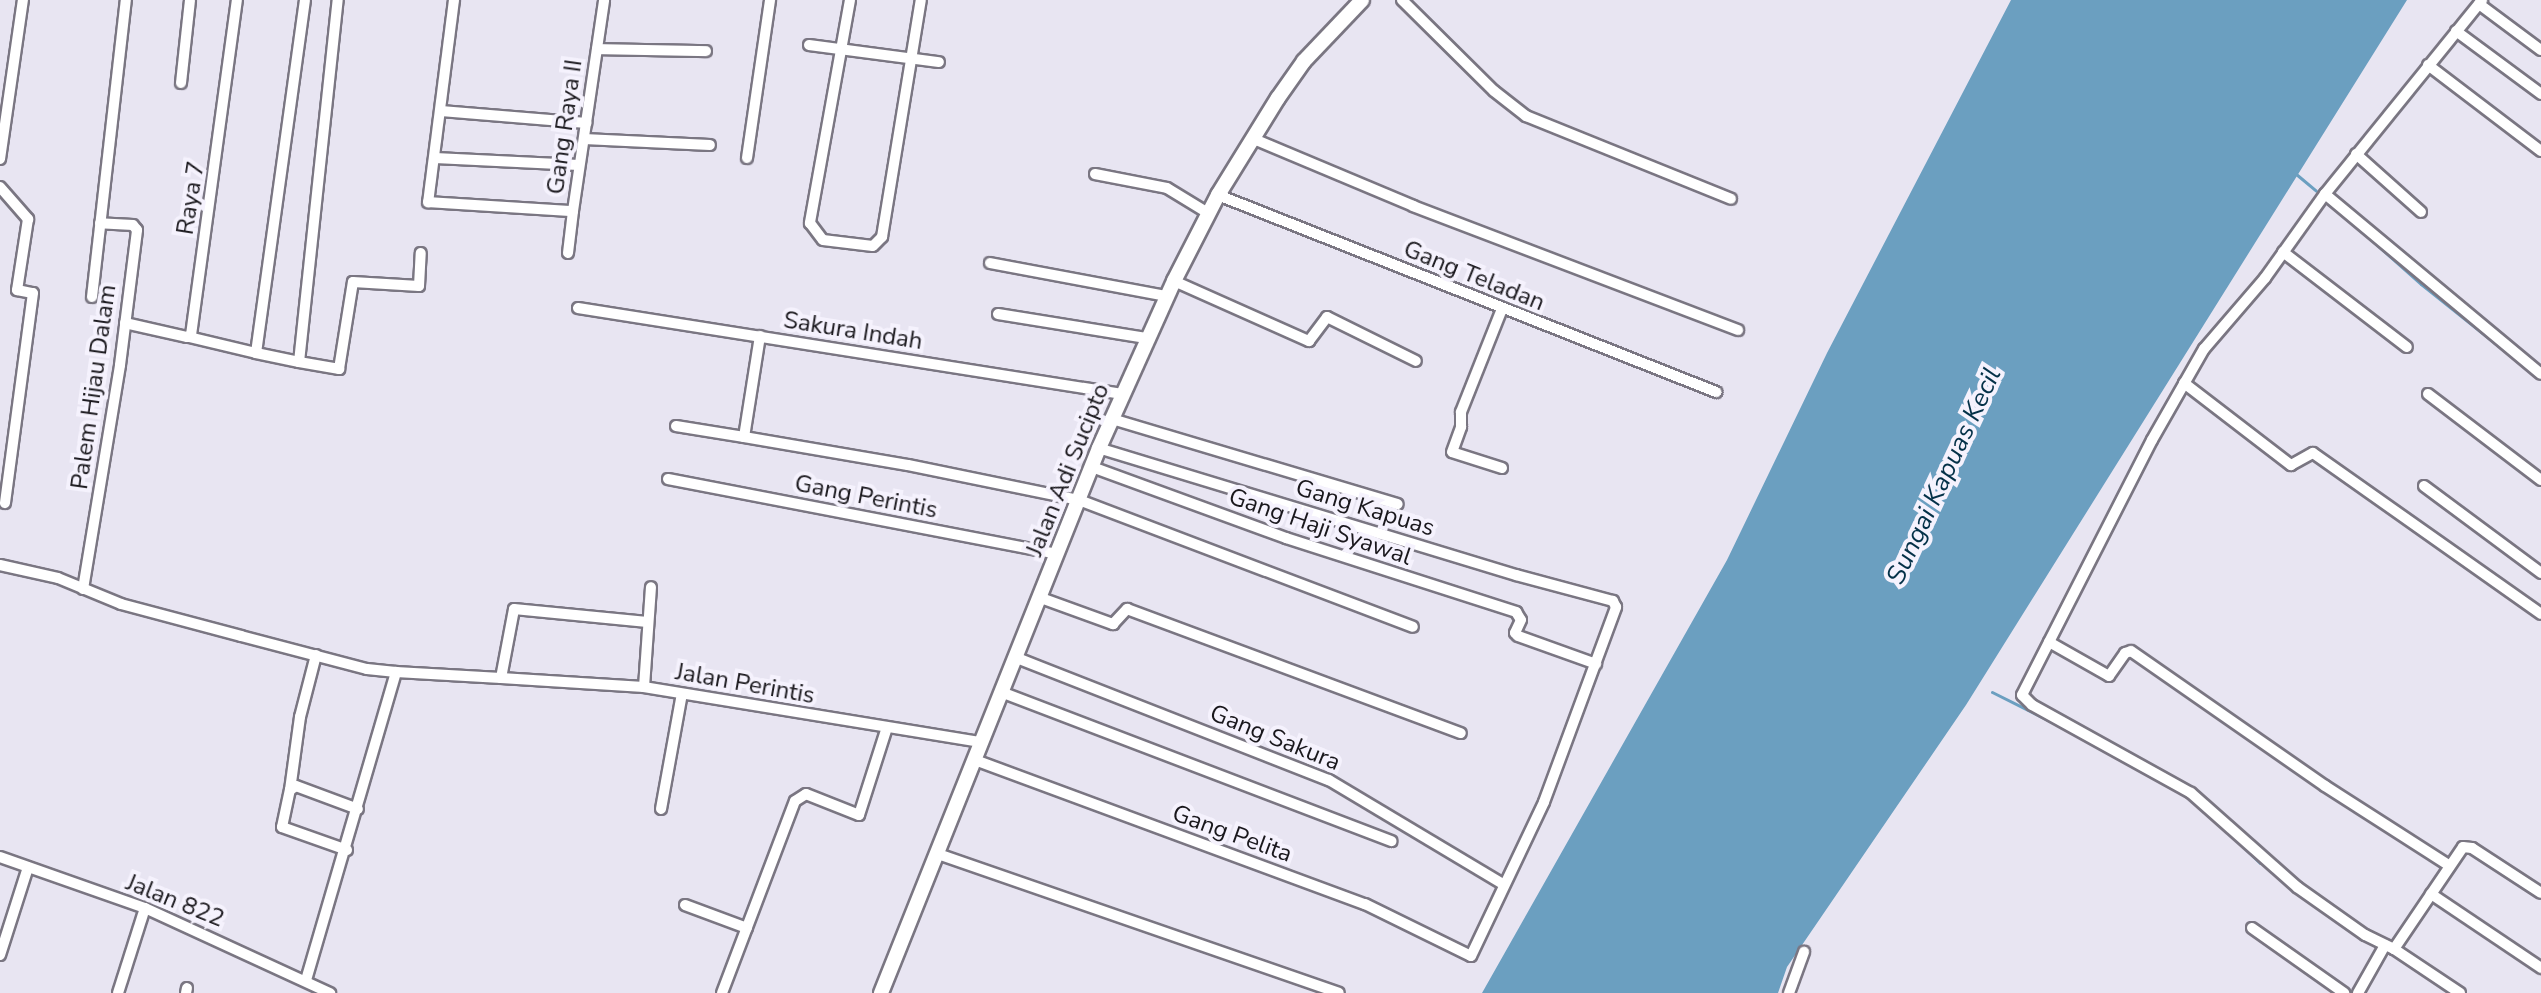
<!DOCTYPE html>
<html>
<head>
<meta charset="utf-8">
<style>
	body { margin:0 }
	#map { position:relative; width:2541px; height:993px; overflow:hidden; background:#e8e5f2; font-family:"Nunito Sans",sans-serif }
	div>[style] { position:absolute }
	.water>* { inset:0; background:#6b9fc0 }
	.stream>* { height:3px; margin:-1.5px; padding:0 1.5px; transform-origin:1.5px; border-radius:1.5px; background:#6b9fc0 }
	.roads { filter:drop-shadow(2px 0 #7a7682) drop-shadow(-2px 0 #7a7682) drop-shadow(0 2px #7a7682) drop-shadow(0 -2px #7a7682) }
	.minor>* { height:10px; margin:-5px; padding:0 5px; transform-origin:5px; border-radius:5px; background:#fff }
	.secondary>* { height:14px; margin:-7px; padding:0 7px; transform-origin:7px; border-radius:7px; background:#fff }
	span { translate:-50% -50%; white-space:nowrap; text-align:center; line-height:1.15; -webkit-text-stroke:8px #f5f2fd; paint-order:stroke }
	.street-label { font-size:24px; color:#19171c }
	.water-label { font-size:26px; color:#043148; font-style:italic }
</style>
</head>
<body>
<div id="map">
	<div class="water">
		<div style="clip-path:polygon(2011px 0,2407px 0,1966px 705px,1787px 967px,1778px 993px,1482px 993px,1727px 560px,1827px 353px)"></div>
	</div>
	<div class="stream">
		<div style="left:2296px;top:174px;width:26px;rotate:40deg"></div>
		<div style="left:2350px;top:221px;width:95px;rotate:41.6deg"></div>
		<div style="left:2421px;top:284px;width:141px;rotate:38.7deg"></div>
		<div style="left:1992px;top:692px;width:85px;rotate:26.6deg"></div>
		<div style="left:2234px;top:838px;width:36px;rotate:44deg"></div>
	</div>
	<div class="roads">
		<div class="minor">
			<div style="left:454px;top:0;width:204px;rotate:97.3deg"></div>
			<div style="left:428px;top:202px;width:145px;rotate:3.6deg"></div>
			<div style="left:573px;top:211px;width:213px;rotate:-81.6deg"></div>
			<div style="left:850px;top:0;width:227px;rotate:100.2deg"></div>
			<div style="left:810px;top:223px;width:21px;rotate:53deg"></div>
			<div style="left:823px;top:240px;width:50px;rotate:6.8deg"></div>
			<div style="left:873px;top:246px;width:13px;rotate:-45deg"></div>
			<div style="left:882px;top:237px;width:240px;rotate:-80.7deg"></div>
			<div style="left:1402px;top:0;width:129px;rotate:44.7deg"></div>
			<div style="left:1494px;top:91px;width:41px;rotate:38deg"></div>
			<div style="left:1526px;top:116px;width:221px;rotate:22deg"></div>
			<div style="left:2479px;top:4px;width:77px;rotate:36.6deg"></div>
			<div style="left:2456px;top:31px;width:106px;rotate:36.5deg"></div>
			<div style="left:809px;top:45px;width:131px;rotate:7.5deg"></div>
			<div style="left:597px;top:49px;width:109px;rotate:1.1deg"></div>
			<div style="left:2428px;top:65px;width:142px;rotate:37.3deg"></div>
			<div style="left:181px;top:83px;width:83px;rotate:-83.8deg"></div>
			<div style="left:441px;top:111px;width:146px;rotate:4.7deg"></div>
			<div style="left:584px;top:139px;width:126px;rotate:2.7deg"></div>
			<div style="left:1254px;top:139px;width:173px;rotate:22.8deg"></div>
			<div style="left:1413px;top:206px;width:348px;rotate:20.9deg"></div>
			<div style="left:2356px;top:154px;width:87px;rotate:41.7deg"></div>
			<div style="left:435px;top:158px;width:144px;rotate:2.8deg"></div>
			<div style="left:747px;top:158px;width:160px;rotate:-81.7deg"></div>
			<div style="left:0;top:159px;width:161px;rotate:-81.8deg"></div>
			<div style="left:1095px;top:174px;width:73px;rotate:11deg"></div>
			<div style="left:1167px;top:188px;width:48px;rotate:31.4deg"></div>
			<div style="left:0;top:187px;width:43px;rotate:48.8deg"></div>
			<div style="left:28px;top:219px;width:72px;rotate:98.8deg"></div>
			<div style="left:17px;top:290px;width:16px;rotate:11deg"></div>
			<div style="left:33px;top:293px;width:212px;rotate:97.6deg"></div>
			<div style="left:2325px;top:194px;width:281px;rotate:39.8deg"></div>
			<div style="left:1218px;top:195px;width:536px;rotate:21.58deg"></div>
			<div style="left:2283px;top:252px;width:156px;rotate:37.5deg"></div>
			<div style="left:568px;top:253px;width:42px;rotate:-83.2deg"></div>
			<div style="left:990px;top:263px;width:179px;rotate:10.6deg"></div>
			<div style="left:1174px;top:281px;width:148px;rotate:24deg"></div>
			<div style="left:1309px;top:341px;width:30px;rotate:-53deg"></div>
			<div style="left:1327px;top:317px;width:99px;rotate:26.3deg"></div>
			<div style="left:92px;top:297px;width:299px;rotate:-83.5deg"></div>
			<div style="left:578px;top:308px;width:551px;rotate:8.98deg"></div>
			<div style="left:998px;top:314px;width:150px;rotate:9.2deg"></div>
			<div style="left:125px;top:323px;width:64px;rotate:12.7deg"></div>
			<div style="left:187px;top:337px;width:4px;rotate:-27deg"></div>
			<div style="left:191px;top:335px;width:338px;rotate:-82.2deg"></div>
			<div style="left:760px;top:336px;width:102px;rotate:99deg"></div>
			<div style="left:744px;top:437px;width:166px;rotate:9.7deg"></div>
			<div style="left:908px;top:465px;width:175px;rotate:11.6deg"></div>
			<div style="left:1079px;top:500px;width:357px;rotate:20.8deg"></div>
			<div style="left:189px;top:337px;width:69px;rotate:13.4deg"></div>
			<div style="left:256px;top:353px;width:356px;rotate:-82.1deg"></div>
			<div style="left:256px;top:353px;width:44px;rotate:11.8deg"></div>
			<div style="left:299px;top:362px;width:364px;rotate:-83.9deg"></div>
			<div style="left:299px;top:362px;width:41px;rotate:9.9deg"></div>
			<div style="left:339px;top:369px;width:88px;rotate:-80.9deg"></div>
			<div style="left:353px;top:282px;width:66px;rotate:3.5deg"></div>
			<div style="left:419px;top:286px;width:33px;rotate:-87deg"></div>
			<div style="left:2184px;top:383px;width:135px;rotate:37.5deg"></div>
			<div style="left:2291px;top:465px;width:25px;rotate:-29deg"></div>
			<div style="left:2313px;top:453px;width:279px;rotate:35.2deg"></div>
			<div style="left:2428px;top:394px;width:142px;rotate:37.3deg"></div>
			<div style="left:1112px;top:419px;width:298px;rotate:16.6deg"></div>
			<div style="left:676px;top:426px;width:69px;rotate:9.2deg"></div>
			<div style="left:1092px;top:467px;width:207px;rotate:20.1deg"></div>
			<div style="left:1286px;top:538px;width:242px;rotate:17.8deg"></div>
			<div style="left:1516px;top:612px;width:9px;rotate:58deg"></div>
			<div style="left:1521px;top:620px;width:14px;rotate:115deg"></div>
			<div style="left:1515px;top:633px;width:4px;rotate:45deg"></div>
			<div style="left:1518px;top:636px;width:83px;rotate:19.7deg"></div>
			<div style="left:1502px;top:468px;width:52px;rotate:-162.3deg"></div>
			<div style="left:1452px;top:452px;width:27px;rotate:-70deg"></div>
			<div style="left:1461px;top:427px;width:15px;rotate:-90deg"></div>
			<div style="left:1461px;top:412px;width:111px;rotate:-68.3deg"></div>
			<div style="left:668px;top:479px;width:396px;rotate:10.9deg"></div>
			<div style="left:2424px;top:486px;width:146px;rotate:36.6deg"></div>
			<div style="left:0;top:565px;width:59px;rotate:12.6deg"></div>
			<div style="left:58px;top:578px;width:68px;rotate:22.4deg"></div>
			<div style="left:121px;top:604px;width:124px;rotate:14.9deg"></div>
			<div style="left:241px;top:636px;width:130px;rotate:14.7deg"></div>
			<div style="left:367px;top:669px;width:29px;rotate:6deg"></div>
			<div style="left:396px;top:672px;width:105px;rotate:3.3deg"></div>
			<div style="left:501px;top:678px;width:70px;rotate:-79.3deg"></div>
			<div style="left:514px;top:609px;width:134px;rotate:5.6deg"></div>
			<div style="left:83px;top:589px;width:227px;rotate:-80.6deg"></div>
			<div style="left:120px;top:365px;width:136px;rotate:-82.8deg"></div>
			<div style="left:137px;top:230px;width:6px;rotate:-129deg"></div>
			<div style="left:133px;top:225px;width:33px;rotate:-177deg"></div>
			<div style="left:1041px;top:598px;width:77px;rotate:19.9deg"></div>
			<div style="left:1113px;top:624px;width:21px;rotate:-47deg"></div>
			<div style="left:1127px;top:609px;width:356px;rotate:20.4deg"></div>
			<div style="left:2049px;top:642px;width:69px;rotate:29.5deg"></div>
			<div style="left:2109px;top:676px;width:28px;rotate:-55deg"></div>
			<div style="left:2125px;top:653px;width:6px;rotate:-18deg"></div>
			<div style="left:2131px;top:651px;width:236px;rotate:34.8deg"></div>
			<div style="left:2325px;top:786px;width:148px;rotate:32.6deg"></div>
			<div style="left:1017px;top:658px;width:335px;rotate:21.4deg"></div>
			<div style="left:1329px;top:780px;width:203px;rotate:30.9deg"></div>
			<div style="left:501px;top:678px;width:143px;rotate:3.6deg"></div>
			<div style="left:644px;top:687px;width:341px;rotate:9.3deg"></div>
			<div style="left:644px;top:687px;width:100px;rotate:-86deg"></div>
			<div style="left:1001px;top:692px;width:418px;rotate:20.9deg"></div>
			<div style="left:975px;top:760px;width:416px;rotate:20.3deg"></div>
			<div style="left:1365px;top:904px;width:118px;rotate:26.1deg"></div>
			<div style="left:1471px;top:956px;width:170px;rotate:-64.6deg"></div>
			<div style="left:1544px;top:802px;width:208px;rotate:-69.7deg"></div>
			<div style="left:1616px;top:607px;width:7px;rotate:-117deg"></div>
			<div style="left:1613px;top:601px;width:100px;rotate:-165deg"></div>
			<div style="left:1516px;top:575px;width:436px;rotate:-163.1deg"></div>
			<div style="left:290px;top:790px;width:74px;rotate:-82.2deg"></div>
			<div style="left:300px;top:717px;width:64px;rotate:-75.5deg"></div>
			<div style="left:661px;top:809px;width:117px;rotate:-79.7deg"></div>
			<div style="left:347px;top:850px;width:69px;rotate:-160.5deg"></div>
			<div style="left:282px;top:827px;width:38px;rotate:-78deg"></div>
			<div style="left:290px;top:790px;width:7px;rotate:-34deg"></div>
			<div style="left:296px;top:786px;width:66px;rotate:20.4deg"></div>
			<div style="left:938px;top:854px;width:424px;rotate:19.1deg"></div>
			<div style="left:0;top:857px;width:154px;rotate:19.4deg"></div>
			<div style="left:145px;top:908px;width:204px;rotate:24.7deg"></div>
			<div style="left:2431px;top:894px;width:133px;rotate:33.9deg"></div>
			<div style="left:685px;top:905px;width:66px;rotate:20.4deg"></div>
			<div style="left:2252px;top:928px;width:113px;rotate:35.2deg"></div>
			<div style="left:2394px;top:949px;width:32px;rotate:-154deg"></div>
			<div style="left:2365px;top:935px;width:83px;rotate:-144.8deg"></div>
			<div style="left:2297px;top:887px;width:142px;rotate:-138.4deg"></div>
			<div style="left:2191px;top:793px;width:182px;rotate:-151deg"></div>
			<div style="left:2032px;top:705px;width:14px;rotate:-135deg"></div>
			<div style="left:2022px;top:695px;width:286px;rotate:-63deg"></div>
			<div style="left:2152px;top:440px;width:105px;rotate:-60.3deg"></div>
			<div style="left:2204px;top:349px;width:94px;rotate:-49.3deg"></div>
			<div style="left:2265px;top:278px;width:103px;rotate:-54.5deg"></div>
			<div style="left:2325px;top:194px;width:250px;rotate:-51deg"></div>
			<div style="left:0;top:955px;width:92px;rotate:-72.3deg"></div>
			<div style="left:306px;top:980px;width:321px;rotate:-73.7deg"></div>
			<div style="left:118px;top:993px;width:89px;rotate:-72.4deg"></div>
			<div style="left:186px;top:993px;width:5px;rotate:-79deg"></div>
			<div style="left:722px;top:993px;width:205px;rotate:-69.2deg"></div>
			<div style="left:795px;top:801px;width:13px;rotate:-32deg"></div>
			<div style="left:806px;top:794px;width:57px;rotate:21.6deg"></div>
			<div style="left:859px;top:815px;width:92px;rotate:-72.3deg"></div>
			<div style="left:1789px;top:993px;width:44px;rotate:-69.9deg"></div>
			<div style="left:2358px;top:993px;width:55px;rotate:-60.6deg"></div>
			<div style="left:2460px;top:993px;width:79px;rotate:-146.3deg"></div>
			<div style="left:2394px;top:949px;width:123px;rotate:-55.9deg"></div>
			<div style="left:2463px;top:847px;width:9px;rotate:6deg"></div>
			<div style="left:2472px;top:848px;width:82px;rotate:33.1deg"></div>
		</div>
		<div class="secondary">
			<div style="left:881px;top:993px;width:587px;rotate:-68.2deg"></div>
			<div style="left:1099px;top:448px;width:183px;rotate:-65.8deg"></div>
			<div style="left:1174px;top:281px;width:97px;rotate:-62.9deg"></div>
			<div style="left:1218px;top:195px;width:114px;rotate:-58.3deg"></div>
			<div style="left:1278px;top:98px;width:45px;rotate:-54.9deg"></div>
			<div style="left:1304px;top:61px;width:84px;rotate:-46.4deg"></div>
		</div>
	</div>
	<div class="street-label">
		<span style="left:565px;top:127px;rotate:-82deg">Gang Raya II</span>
		<span style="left:191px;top:198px;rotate:-81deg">Raya 7</span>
		<span style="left:1474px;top:276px;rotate:22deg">Gang Teladan</span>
		<span style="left:853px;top:331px;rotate:9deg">Sakura Indah</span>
		<span style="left:94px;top:387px;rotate:-82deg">Palem Hijau Dalam</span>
		<span style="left:1068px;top:470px;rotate:-68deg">Jalan Adi Sucipto</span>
		<span style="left:866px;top:497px;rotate:11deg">Gang Perintis</span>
		<span style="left:1365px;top:508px;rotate:17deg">Gang Kapuas</span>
		<span style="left:1320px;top:527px;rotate:19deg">Gang Haji Syawal</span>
		<span style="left:745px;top:684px;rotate:10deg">Jalan Perintis</span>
		<span style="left:1275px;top:738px;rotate:22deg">Gang Sakura</span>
		<span style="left:1232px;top:834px;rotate:20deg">Gang Pelita</span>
		<span style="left:175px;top:901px;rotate:22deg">Jalan 822</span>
	</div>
	<div class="water-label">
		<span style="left:1944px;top:476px;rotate:-65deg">Sungai Kapuas Kecil</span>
	</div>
</div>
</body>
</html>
